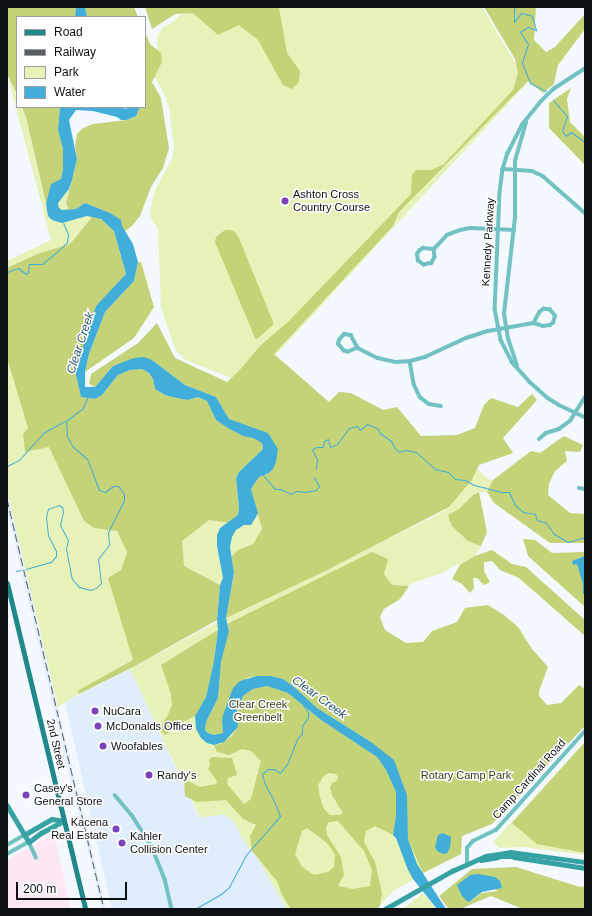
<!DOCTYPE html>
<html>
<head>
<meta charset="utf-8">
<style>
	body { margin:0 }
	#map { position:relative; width:592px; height:916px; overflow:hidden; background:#f4f8ff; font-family:Helvetica,sans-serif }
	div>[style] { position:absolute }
	.commercial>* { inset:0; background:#fde7f4 }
	.built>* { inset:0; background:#e0edfd }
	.green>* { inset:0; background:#e7f2b8 }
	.forest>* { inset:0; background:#c4d278 }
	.water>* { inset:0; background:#41aeda }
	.stream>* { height:1px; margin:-0.5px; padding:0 0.5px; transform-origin:0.5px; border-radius:0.5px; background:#41aeda }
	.street>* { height:3.5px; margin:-1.75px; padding:0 1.75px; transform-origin:1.75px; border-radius:1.75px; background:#72c2c3 }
	.secondary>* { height:4.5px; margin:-2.25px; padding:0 2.25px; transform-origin:2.25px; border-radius:2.25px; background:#36a2a4 }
	.primary>* { height:5px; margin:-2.5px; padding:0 2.5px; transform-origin:2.5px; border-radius:2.5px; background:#20888a }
	.rail>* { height:1px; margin-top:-0.5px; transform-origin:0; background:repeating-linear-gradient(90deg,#5b5e63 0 8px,transparent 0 12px) }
	.dots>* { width:11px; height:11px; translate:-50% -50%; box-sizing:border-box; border:2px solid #fff; border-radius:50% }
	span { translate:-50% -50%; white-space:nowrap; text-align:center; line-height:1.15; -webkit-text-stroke:3px #fff; paint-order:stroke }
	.poi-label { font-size:11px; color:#0d1013 }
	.left { translate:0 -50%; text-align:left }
	.right { translate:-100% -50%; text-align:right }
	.street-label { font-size:11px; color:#0d1013 }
	.park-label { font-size:11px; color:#373c16 }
	.water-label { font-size:12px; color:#285568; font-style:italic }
	.frame { position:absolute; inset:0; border:8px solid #0d1013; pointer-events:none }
	.legend { position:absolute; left:16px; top:16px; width:130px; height:92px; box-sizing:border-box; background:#fff; border:1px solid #9e9fa1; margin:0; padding:5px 7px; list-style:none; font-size:12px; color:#0d1013 }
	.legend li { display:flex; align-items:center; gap:8px; height:20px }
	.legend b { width:20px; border:1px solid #9e9fa1 }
	.scale { position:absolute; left:16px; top:882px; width:111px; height:18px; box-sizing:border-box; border:2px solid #0d1013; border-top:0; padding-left:5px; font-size:12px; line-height:14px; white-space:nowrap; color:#0d1013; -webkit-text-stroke:3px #fff; paint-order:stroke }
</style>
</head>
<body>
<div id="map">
	<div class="commercial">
		<div style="clip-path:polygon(54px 834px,71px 909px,7px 909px,7px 860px)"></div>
	</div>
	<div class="built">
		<div style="clip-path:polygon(7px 491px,70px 761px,106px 909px,102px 909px,66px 761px,7px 509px)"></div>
		<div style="clip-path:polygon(130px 669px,199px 818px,227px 806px,287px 909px,112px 909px,65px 702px)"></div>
	</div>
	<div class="green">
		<div style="clip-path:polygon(188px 7px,482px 7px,527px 83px,271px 360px,244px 383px,186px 360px,176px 351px,161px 308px,158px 229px,151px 218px,150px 212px,155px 190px,172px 159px,174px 147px,169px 107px,164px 93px,154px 76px,157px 58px,157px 37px,162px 28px,174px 21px)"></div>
		<div style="clip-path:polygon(8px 78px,17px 94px,17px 107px,22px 107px,26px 117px,47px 211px,62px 223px,87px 216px,93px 216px,70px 244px,37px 254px,7px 268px,7px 261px,51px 240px)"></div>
		<div style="clip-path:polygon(69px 189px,66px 203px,69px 210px,62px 210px,59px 208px,58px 203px)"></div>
		<div style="clip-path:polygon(7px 358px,29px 428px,25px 452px,49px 447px,84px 521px,94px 528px,117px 531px,127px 552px,121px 570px,133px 660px,77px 691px,79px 694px,58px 707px,7px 491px)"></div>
		<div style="clip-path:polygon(477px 469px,488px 479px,493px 480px,487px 492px,479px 492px,473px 495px,459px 509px,468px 541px,481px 546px,475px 556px,460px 565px,457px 564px,442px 573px,413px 583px,409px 586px,392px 585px,384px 574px,372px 552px,319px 579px,492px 824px,462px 836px,461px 854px,434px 867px,392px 892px,377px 909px,287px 909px,252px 849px,252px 851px,246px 845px,234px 822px,224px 814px,200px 818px,130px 669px,217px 622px,439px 514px,449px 507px,472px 480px)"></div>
		<div style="clip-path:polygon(258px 513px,262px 529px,253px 544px,238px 550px,231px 557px,230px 547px,232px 537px,236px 530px,244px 525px,251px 525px)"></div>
		<div style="clip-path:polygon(209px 520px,229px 523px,220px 528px,217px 535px,217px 546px,223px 578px,220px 585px,184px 566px,181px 541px)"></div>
		<div style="clip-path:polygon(585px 742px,585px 855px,523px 847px,500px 848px,493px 842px)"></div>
		<div style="clip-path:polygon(423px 893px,436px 909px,403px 909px)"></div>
	</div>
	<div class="forest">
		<div style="clip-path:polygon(7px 7px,76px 7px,75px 17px,17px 17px,17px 94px,7px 74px)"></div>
		<div style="clip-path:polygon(85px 7px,134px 7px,138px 17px,87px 17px)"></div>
		<div style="clip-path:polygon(145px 7px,279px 7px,287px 53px,300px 71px,299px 82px,292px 89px,283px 85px,258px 40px,239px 25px,218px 35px,193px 13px,175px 14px,152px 29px)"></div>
		<div style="clip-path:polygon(484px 7px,536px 7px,534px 40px,546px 52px,555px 47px,585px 14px,585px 29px,558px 65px,554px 84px,543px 93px,528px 81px,399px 212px,393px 226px,274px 354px,329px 402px,339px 392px,351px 393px,383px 410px,397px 407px,421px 436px,457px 435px,475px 428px,484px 405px,491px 398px,518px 407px,532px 394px,537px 400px,503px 438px,513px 453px,479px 465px,472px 480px,449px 507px,323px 572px,226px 618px,234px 573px,231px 557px,238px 550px,253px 544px,262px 529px,251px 489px,259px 477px,269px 473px,278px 449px,229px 419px,216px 397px,185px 385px,152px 360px,113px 366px,95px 387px,89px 384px,91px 374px,138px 343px,157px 323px,175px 358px,227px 382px,238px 372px,260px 346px,289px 321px,411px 194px,412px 175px,416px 170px,431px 170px,443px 165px,513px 90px,518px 73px,515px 59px)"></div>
		<div style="clip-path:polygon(145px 32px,150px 44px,161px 53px,162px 62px,152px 82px,161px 98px,169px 148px,163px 168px,151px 187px,140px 216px,132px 226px,125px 231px,110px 213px,85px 203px,76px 209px,69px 210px,66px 203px,75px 168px,77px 159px,75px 146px,77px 134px,83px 128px,93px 124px,127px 120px,136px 116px,140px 107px,145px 107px)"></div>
		<div style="clip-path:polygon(571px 88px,567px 99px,570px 122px,585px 137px,585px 165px,549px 128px,549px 103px)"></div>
		<div style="clip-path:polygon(22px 107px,60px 107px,58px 130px,63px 149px,63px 169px,61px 179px,49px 196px,46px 204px,26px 117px)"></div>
		<div style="clip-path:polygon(93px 216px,101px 219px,114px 231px,126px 274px,96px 307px,75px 371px,81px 397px,95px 399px,102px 395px,118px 375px,130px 370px,142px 369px,149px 373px,153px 379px,155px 389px,165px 395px,188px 400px,198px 397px,207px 401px,216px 420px,243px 436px,253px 437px,262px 443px,263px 449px,239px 472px,236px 478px,239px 508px,238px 515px,229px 523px,209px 520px,182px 541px,184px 566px,220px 585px,217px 620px,135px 666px,79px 694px,77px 691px,133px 660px,108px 578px,121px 570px,127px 552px,117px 531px,94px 528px,84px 521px,49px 447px,25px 452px,23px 434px,28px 428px,7px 358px,7px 268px,37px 254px,70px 244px)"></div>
		<div style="clip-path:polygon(225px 230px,230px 230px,235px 232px,239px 238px,273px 322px,273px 325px,257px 339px,255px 338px,215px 242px,216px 237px)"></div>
		<div style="clip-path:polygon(138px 262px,141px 262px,154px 307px,134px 338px,85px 372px,89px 354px,105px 312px,134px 281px)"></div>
		<div style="clip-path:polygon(564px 436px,583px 445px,580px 452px,565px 451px,567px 461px,555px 471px,549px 484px,548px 495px,570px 513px,585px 514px,585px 543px,550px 543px,494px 503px,487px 492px,493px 480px,531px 451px,540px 453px)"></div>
		<div style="clip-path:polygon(479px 492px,487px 532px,481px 546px,468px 541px,452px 526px,448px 515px,459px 509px,473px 495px)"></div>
		<div style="clip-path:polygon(523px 539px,535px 540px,552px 553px,585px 552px,585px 607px,528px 556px)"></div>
		<div style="clip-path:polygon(492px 550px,512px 564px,526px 567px,585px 620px,585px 636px,519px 578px,500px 570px,492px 561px,484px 562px,484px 571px,490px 582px,484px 585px,477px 578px,473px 578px,474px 588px,470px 593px,462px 584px,452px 579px,460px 565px,475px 556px)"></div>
		<div style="clip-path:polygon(372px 552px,388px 559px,384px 574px,392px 585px,409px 586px,400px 599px,384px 609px,380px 617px,385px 630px,406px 643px,423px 642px,432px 631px,457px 622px,465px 608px,488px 605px,504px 615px,518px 627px,532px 649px,548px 667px,539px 691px,539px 696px,547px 705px,561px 703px,579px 685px,585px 689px,585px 726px,492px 824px,462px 836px,461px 854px,423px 873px,408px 839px,404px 786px,399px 774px,371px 742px,317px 708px,293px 686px,283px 679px,271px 676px,248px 677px,229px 698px,222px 721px,223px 733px,214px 735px,208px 733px,205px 730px,206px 722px,218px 698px,221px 662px,229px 627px,227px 624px)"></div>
		<div style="clip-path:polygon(218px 630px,214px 661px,206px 697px,195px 716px,181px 723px,165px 735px,161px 731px,160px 726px,167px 717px,172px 705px,171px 694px,161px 665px)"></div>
		<div style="clip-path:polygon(evenodd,267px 686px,288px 693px,321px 720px,377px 757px,386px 770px,396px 792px,396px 816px,393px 835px,375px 826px,366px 831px,364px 842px,375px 862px,382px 893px,380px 906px,377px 909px,291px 909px,282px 895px,277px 881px,252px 851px,250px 836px,256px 825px,243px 819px,226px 800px,197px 802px,185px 796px,184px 779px,200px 787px,216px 784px,217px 781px,208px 769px,210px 766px,209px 760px,212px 757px,232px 758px,237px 775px,228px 778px,227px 784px,244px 804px,251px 799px,261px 761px,251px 751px,242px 749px,229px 755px,217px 752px,214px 745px,220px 744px,232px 736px,238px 727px,237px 712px,243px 696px,253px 689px,267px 686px,328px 773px,336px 774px,338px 777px,337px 781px,332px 783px,330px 788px,332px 795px,343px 813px,340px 815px,330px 815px,324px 809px,320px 797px,318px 785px,323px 777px,328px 773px,267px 686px,338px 821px,364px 851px,372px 870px,370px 886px,353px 889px,338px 886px,344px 875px,341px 857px,327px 835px,326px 827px,329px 822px,338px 821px,267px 686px,307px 828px,327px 843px,335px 854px,334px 867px,328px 872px,314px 875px,302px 867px,295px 854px,302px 831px,307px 828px)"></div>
		<div style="clip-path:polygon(585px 742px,585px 853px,537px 844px,512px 823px)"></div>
		<div style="clip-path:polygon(evenodd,516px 867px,580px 887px,585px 886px,585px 909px,523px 909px,491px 896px,460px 909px,449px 909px,439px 896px,472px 869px,516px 867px,470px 875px,498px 891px,482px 893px,469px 902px,470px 875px)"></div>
	</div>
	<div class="water">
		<div style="clip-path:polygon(76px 7px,85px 7px,87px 17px,75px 17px)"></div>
		<div style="clip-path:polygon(60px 107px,120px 107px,126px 109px,128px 107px,140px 107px,136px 116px,127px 120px,121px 120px,117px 117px,93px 111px,76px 110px,69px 120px,77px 159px,72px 180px,69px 189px,58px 203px,59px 208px,62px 210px,76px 209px,85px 203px,110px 213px,121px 220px,122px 226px,133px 244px,138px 262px,134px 281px,105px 312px,89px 354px,85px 372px,85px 387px,95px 387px,113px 366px,134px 358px,144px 357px,152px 360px,185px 385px,216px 397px,229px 419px,268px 433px,278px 449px,276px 462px,273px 469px,269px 473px,259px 477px,251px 489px,258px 513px,256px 517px,251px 525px,244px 525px,236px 530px,232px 537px,230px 547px,234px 573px,226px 618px,229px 631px,221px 662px,218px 698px,206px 722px,205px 730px,208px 733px,214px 735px,223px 733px,222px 721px,223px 715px,233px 688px,240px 681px,257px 676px,271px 676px,283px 679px,293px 686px,317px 708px,371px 742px,394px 760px,407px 795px,408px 839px,417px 864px,446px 909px,437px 909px,413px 879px,408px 870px,396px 838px,393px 835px,396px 816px,396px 792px,386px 770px,377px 757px,321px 720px,288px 693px,267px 686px,253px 689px,243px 696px,237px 712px,238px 727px,224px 742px,214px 745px,207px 743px,201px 738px,196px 729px,195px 716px,206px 697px,214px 661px,218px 630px,217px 620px,220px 585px,223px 578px,217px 546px,217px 535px,220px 528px,238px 515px,239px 508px,236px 478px,239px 472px,263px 449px,262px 443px,253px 438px,243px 436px,228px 428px,216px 420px,207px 401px,198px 397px,188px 400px,177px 398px,165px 395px,155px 389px,153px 379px,149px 373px,142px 369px,130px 370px,118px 375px,102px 395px,95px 399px,81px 397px,75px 371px,96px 306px,126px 274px,114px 231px,101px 219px,87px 216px,62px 223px,52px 220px,48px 216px,46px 204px,51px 184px,61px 179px,63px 169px,63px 149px,58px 130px)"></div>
		<div style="clip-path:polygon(585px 556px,585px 594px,583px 594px,583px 584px,577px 564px,573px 565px,572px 561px)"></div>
		<div style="clip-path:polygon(443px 833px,451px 837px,450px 848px,447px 853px,444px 854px,438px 852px,435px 847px,438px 835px)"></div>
		<div style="clip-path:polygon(478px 874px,495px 877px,500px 881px,502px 888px,482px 892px,469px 902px,467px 901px,462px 896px,457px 885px,470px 875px)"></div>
	</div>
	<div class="stream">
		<div style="left:514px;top:7px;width:15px;rotate:90deg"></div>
		<div style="left:514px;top:22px;width:11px;rotate:-52deg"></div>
		<div style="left:521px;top:13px;width:11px;rotate:15deg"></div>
		<div style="left:532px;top:16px;width:15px;rotate:74deg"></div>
		<div style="left:536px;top:30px;width:9px;rotate:-159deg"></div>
		<div style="left:528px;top:27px;width:9px;rotate:148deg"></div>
		<div style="left:520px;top:32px;width:14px;rotate:56deg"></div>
		<div style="left:528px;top:44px;width:20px;rotate:108deg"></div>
		<div style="left:522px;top:63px;width:22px;rotate:68deg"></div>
		<div style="left:530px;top:83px;width:18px;rotate:27deg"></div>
		<div style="left:553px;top:100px;width:21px;rotate:49deg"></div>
		<div style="left:567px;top:116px;width:16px;rotate:108deg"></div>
		<div style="left:562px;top:131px;width:6px;rotate:51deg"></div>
		<div style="left:566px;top:136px;width:6px;rotate:-39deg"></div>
		<div style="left:571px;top:132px;width:17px;rotate:36deg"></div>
		<div style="left:7px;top:272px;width:12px;rotate:-20deg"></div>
		<div style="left:18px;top:268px;width:10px;rotate:37deg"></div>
		<div style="left:26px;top:274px;width:3px;rotate:-45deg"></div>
		<div style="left:28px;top:272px;width:8px;rotate:-83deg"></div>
		<div style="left:29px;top:264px;width:13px"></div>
		<div style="left:42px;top:264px;width:21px;rotate:-39deg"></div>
		<div style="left:58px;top:251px;width:13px;rotate:-45deg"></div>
		<div style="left:67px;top:242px;width:8px;rotate:-83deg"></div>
		<div style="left:68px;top:234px;width:12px;rotate:-114deg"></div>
		<div style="left:7px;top:466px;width:13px;rotate:-27deg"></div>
		<div style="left:19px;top:460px;width:36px;rotate:-48deg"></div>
		<div style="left:43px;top:433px;width:25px;rotate:-29deg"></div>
		<div style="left:316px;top:469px;width:10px;rotate:-84deg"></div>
		<div style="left:317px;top:459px;width:10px;rotate:-119deg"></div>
		<div style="left:312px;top:450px;width:5px;rotate:-37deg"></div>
		<div style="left:316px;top:447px;width:7px"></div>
		<div style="left:323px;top:447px;width:6px;rotate:-81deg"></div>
		<div style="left:324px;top:441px;width:4px;rotate:-27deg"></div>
		<div style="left:328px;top:439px;width:8px;rotate:76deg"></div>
		<div style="left:330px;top:447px;width:8px;rotate:-23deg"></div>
		<div style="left:337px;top:444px;width:20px;rotate:-53deg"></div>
		<div style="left:349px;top:428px;width:8px;rotate:-14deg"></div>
		<div style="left:357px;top:426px;width:5px;rotate:53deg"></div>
		<div style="left:360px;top:430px;width:9px;rotate:-41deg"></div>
		<div style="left:367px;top:424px;width:11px;rotate:22deg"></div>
		<div style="left:377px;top:428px;width:6px;rotate:59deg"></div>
		<div style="left:380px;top:433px;width:14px;rotate:36deg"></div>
		<div style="left:391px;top:441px;width:7px;rotate:63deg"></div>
		<div style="left:394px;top:447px;width:7px;rotate:45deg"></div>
		<div style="left:399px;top:452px;width:6px;rotate:-18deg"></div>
		<div style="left:405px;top:450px;width:11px;rotate:10deg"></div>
		<div style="left:416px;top:452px;width:25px;rotate:42deg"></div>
		<div style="left:435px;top:469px;width:13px;rotate:13deg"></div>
		<div style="left:448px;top:472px;width:10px;rotate:45deg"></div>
		<div style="left:455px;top:479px;width:10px;rotate:6deg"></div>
		<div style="left:465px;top:480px;width:10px;rotate:29deg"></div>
		<div style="left:474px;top:485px;width:30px;rotate:14deg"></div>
		<div style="left:503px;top:492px;width:6px"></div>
		<div style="left:509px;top:492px;width:14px;rotate:65deg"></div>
		<div style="left:515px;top:505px;width:11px;rotate:41deg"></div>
		<div style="left:523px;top:512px;width:12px;rotate:9deg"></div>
		<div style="left:535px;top:514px;width:6px;rotate:72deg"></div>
		<div style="left:537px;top:520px;width:9px;rotate:18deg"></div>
		<div style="left:546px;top:523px;width:14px;rotate:54deg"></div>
		<div style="left:554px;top:534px;width:16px;rotate:30deg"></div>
		<div style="left:568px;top:542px;width:18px;rotate:-16deg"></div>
		<div style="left:262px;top:474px;width:20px;rotate:49deg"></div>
		<div style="left:275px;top:489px;width:5px"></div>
		<div style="left:280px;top:489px;width:12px;rotate:24deg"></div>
		<div style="left:291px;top:494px;width:6px;rotate:-31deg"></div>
		<div style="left:296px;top:491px;width:10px;rotate:6deg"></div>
		<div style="left:306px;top:492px;width:10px;rotate:-11deg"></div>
		<div style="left:316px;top:490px;width:5px;rotate:-53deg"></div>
		<div style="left:319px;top:486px;width:10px;rotate:-119deg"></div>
		<div style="left:26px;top:569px;width:26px;rotate:-16deg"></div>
		<div style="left:51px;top:562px;width:8px;rotate:-50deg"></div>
		<div style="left:56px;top:556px;width:5px;rotate:-90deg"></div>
		<div style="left:56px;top:551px;width:18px;rotate:-117deg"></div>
		<div style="left:48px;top:535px;width:18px;rotate:-96deg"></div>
		<div style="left:46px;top:517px;width:8px;rotate:-76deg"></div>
		<div style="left:48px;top:509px;width:12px;rotate:-20deg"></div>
		<div style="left:59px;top:505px;width:4px;rotate:34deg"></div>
		<div style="left:62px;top:507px;width:5px;rotate:79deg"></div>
		<div style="left:63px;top:512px;width:13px;rotate:103deg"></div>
		<div style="left:60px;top:525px;width:17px;rotate:62deg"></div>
		<div style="left:68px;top:540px;width:9px;rotate:103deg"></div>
		<div style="left:66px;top:549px;width:31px;rotate:79deg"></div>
		<div style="left:72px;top:579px;width:11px;rotate:49deg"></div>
		<div style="left:79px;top:587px;width:11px;rotate:15deg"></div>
		<div style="left:90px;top:590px;width:6px;rotate:-18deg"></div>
		<div style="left:96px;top:588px;width:7px;rotate:-45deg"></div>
		<div style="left:101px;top:583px;width:24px;rotate:-97deg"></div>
		<div style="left:98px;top:559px;width:18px;rotate:-52deg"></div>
		<div style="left:109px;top:545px;width:13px;rotate:-94deg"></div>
		<div style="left:108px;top:532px;width:35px;rotate:-63deg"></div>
		<div style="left:124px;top:501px;width:7px;rotate:-90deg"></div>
		<div style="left:124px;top:494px;width:10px;rotate:-127deg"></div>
		<div style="left:118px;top:486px;width:5px;rotate:180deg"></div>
		<div style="left:113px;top:486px;width:10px;rotate:143deg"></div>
		<div style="left:105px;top:492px;width:6px;rotate:-162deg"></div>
		<div style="left:99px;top:490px;width:33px;rotate:-111deg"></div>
		<div style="left:87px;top:459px;width:18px;rotate:-139deg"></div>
		<div style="left:73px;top:447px;width:13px;rotate:-119deg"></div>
		<div style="left:67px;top:436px;width:15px;rotate:-94deg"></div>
		<div style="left:66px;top:421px;width:21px;rotate:-37deg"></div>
		<div style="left:83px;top:408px;width:11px;rotate:-68deg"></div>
		<div style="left:16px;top:571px;width:5px;rotate:-11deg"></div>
		<div style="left:195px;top:909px;width:30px;rotate:-30deg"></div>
		<div style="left:221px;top:894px;width:11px;rotate:-41deg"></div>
		<div style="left:229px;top:887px;width:36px;rotate:-62deg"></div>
		<div style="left:246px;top:855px;width:52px;rotate:-48.9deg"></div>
		<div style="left:280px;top:816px;width:16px;rotate:-112deg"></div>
		<div style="left:274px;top:801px;width:19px;rotate:-118deg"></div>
		<div style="left:265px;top:784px;width:10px;rotate:-107deg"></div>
		<div style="left:262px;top:774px;width:8px;rotate:-40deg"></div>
		<div style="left:268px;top:769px;width:6px"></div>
		<div style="left:274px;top:769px;width:7px;rotate:34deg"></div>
		<div style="left:280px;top:773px;width:11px;rotate:-52deg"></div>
		<div style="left:287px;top:764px;width:27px;rotate:-68deg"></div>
		<div style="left:297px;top:739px;width:8px;rotate:-50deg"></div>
		<div style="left:302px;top:733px;width:7px;rotate:-90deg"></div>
		<div style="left:302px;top:726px;width:11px;rotate:-56deg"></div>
		<div style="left:308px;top:717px;width:5px;rotate:-90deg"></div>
		<div style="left:308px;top:712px;width:9px;rotate:-126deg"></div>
	</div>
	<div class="street">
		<div style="left:585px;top:69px;width:37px;rotate:147deg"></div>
		<div style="left:554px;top:89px;width:18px;rotate:135deg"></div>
		<div style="left:541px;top:102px;width:28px;rotate:129deg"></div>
		<div style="left:523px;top:124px;width:33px;rotate:117deg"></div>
		<div style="left:508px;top:153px;width:17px;rotate:107deg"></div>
		<div style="left:503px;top:169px;width:23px;rotate:97deg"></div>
		<div style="left:500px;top:192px;width:117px;rotate:92.4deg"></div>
		<div style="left:495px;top:309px;width:32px;rotate:79deg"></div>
		<div style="left:501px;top:340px;width:25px;rotate:63deg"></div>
		<div style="left:512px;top:362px;width:27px;rotate:48deg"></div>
		<div style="left:530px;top:382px;width:24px;rotate:42deg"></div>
		<div style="left:548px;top:398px;width:13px;rotate:32deg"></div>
		<div style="left:559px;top:405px;width:29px;rotate:25deg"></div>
		<div style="left:503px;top:169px;width:29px;rotate:4deg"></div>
		<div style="left:532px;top:171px;width:12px;rotate:24deg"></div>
		<div style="left:543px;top:176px;width:56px;rotate:41.4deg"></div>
		<div style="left:434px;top:249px;width:8px;rotate:83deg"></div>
		<div style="left:435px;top:257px;width:7px;rotate:117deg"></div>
		<div style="left:432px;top:263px;width:8px;rotate:166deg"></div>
		<div style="left:424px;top:265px;width:7px;rotate:-146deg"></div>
		<div style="left:418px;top:261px;width:7px;rotate:-98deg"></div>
		<div style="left:417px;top:254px;width:4px;rotate:-56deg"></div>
		<div style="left:419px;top:251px;width:5px;rotate:-37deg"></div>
		<div style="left:423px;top:248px;width:11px;rotate:5deg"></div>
		<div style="left:434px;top:249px;width:19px;rotate:-47deg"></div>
		<div style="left:447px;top:235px;width:14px;rotate:-21deg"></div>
		<div style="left:460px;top:230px;width:10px;rotate:-11deg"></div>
		<div style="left:470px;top:228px;width:44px;rotate:2.6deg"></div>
		<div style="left:358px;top:348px;width:11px;rotate:158deg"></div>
		<div style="left:348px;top:352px;width:4px;rotate:-166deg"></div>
		<div style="left:344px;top:351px;width:9px;rotate:-131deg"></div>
		<div style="left:338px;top:344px;width:4px;rotate:-76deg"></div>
		<div style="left:339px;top:340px;width:8px;rotate:-50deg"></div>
		<div style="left:344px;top:334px;width:7px;rotate:8deg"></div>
		<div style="left:351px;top:335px;width:15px;rotate:62deg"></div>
		<div style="left:358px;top:348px;width:22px;rotate:27deg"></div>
		<div style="left:378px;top:358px;width:18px;rotate:13deg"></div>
		<div style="left:396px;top:362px;width:14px;rotate:-4deg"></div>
		<div style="left:410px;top:361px;width:16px;rotate:-15deg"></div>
		<div style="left:425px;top:357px;width:45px;rotate:-24.9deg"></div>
		<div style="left:466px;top:338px;width:23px;rotate:-18deg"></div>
		<div style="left:488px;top:331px;width:47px;rotate:-9.9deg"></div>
		<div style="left:534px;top:323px;width:9px;rotate:18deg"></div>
		<div style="left:543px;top:326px;width:7px;rotate:-8deg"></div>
		<div style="left:550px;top:325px;width:4px;rotate:-34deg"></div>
		<div style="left:553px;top:323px;width:7px;rotate:-74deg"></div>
		<div style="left:555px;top:316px;width:8px;rotate:-130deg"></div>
		<div style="left:550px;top:310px;width:6px;rotate:-171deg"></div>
		<div style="left:544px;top:309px;width:5px;rotate:143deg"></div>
		<div style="left:540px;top:312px;width:13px;rotate:119deg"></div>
		<div style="left:410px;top:361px;width:23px;rotate:80deg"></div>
		<div style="left:414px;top:384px;width:14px;rotate:65deg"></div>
		<div style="left:420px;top:397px;width:11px;rotate:38deg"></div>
		<div style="left:429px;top:404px;width:12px;rotate:9deg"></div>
		<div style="left:517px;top:366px;width:28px;rotate:-108deg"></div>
		<div style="left:508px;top:339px;width:25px;rotate:-99deg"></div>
		<div style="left:504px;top:314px;width:98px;rotate:-83.5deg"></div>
		<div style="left:515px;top:217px;width:56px;rotate:-90deg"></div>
		<div style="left:515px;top:161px;width:40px;rotate:-74deg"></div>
		<div style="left:539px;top:439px;width:9px;rotate:-41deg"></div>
		<div style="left:546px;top:433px;width:14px;rotate:-17deg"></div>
		<div style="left:559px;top:429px;width:14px;rotate:-36deg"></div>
		<div style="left:570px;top:421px;width:28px;rotate:-58deg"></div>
		<div style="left:579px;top:488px;width:6px;rotate:9deg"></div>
		<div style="left:115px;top:795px;width:26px;rotate:50deg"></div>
		<div style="left:132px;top:815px;width:38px;rotate:58deg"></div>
		<div style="left:152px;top:847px;width:35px;rotate:68deg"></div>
		<div style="left:165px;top:879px;width:31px;rotate:77deg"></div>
		<div style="left:7px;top:845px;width:20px;rotate:-30deg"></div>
		<div style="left:7px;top:854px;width:25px;rotate:-29deg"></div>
		<div style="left:29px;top:842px;width:17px;rotate:65deg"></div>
		<div style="left:467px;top:863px;width:15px;rotate:-90deg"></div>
		<div style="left:467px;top:848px;width:9px;rotate:-49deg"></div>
		<div style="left:473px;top:841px;width:25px;rotate:-26deg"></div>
		<div style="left:496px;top:830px;width:133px;rotate:-48deg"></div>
	</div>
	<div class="secondary">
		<div style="left:7px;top:805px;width:43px;rotate:59.3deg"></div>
		<div style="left:29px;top:842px;width:15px;rotate:-37deg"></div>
		<div style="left:41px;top:833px;width:26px;rotate:-28deg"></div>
		<div style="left:24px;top:835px;width:32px;rotate:-30deg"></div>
		<div style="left:52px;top:819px;width:12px;rotate:9deg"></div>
		<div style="left:481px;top:860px;width:17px;rotate:-10deg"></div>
		<div style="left:498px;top:857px;width:16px"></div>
		<div style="left:514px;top:857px;width:72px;rotate:8.8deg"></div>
		<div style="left:385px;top:909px;width:77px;rotate:-29.6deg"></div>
		<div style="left:452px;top:871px;width:37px;rotate:-24deg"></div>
		<div style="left:486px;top:856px;width:24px;rotate:-9deg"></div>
		<div style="left:510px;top:852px;width:76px;rotate:7.6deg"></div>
	</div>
	<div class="primary">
		<div style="left:7px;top:583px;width:335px;rotate:76.5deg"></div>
	</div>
	<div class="rail">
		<div style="left:7px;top:499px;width:421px;rotate:76.7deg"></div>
	</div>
	<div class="dots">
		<div style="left:285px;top:201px;background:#7b43b9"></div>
		<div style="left:95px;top:711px;background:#7b43b9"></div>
		<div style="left:98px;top:726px;background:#7b43b9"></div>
		<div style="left:103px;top:746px;background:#7b43b9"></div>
		<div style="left:149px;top:775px;background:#7b43b9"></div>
		<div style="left:26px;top:795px;background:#7b43b9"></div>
		<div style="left:116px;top:829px;background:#7b43b9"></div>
		<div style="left:122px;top:843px;background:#7b43b9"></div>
	</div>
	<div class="poi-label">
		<span class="left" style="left:293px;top:201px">Ashton Cross<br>Country Course</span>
		<span class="left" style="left:103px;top:711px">NuCara</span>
		<span class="left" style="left:106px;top:726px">McDonalds Office</span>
		<span class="left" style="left:111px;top:746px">Woofables</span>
		<span class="left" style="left:157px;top:775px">Randy's</span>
		<span class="left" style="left:34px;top:795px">Casey's<br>General Store</span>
		<span class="right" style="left:108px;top:829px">Kacena<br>Real Estate</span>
		<span class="left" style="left:130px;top:843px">Kahler<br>Collision Center</span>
	</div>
	<div class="street-label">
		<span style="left:488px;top:242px;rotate:-87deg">Kennedy Parkway</span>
		<span style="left:56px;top:744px;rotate:77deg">2nd Street</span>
		<span style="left:529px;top:779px;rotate:-48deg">Camp Cardinal Road</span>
	</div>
	<div class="park-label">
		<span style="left:258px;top:711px">Clear Creek<br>Greenbelt</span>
		<span style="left:466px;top:775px">Rotary Camp Park</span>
	</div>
	<div class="water-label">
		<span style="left:81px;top:343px;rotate:-72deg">Clear Creek</span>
		<span style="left:319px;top:698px;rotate:36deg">Clear Creek</span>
	</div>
	<div class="frame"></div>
	<ul class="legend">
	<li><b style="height:5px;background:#20888a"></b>Road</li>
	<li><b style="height:5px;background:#5b5e63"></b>Railway</li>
	<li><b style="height:11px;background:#e7f2b8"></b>Park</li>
	<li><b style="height:11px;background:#41aeda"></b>Water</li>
	</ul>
	<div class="scale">200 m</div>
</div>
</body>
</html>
